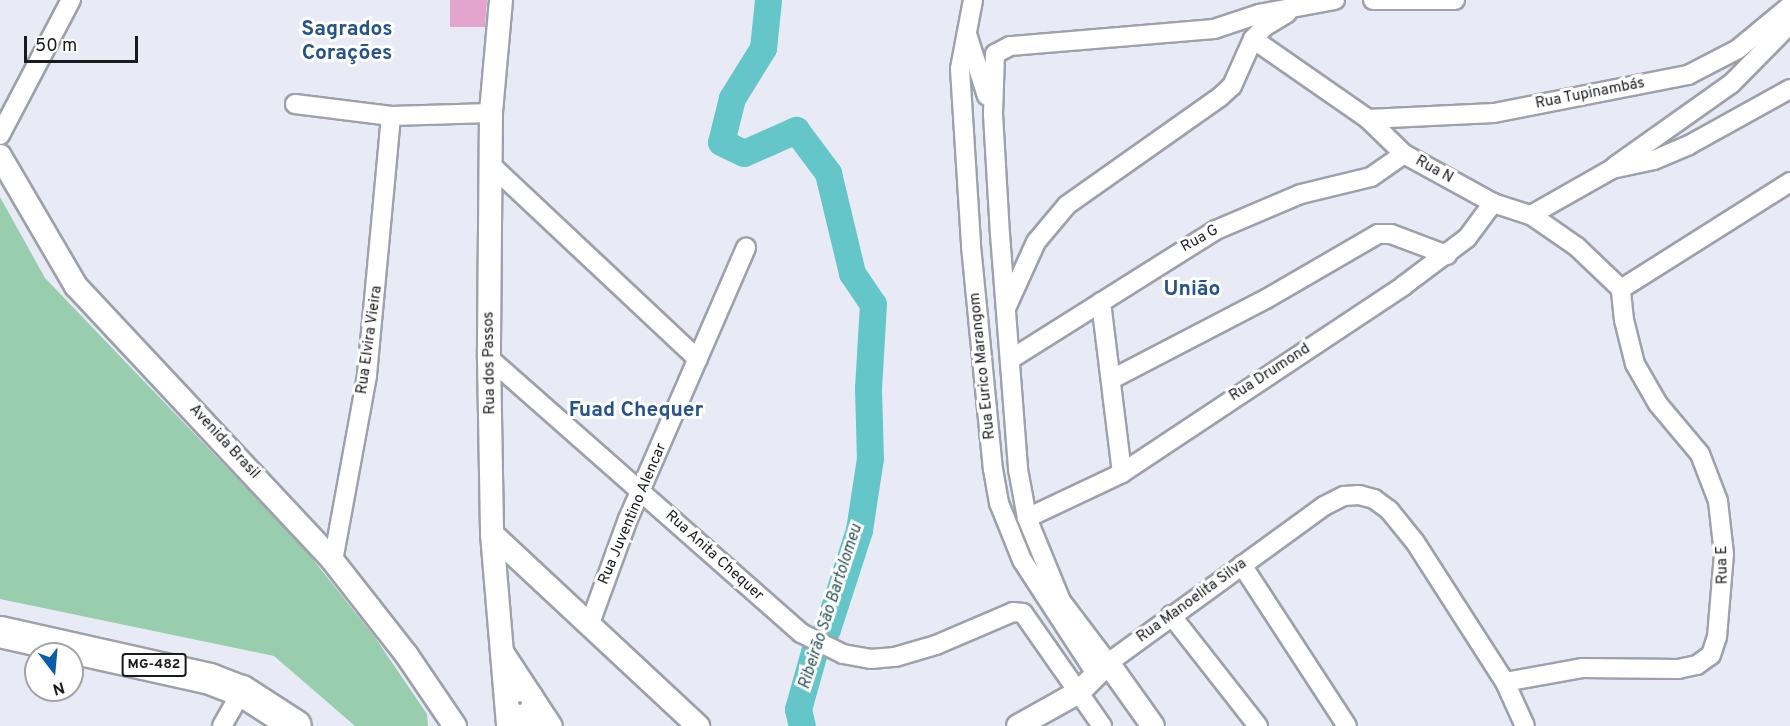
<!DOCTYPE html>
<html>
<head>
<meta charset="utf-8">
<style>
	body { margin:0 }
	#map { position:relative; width:1790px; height:726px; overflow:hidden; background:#e8ebf5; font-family:Overpass,sans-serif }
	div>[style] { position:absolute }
	.green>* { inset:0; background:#98cdae }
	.river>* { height:27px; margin:-13.5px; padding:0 13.5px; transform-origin:13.5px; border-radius:13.5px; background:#65c6c9 }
	.building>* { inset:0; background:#e3a5ce }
	.roads { filter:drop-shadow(2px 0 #9ea1ab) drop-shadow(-2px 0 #9ea1ab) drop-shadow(0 2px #9ea1ab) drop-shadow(0 -2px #9ea1ab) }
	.minor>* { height:18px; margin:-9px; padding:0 9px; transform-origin:9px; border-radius:9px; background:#fff }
	.tertiary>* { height:22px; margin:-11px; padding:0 11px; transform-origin:11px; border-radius:11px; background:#fff }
	.tertiary>.ring { margin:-11px; padding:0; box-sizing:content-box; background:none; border:22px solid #fff; border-radius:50% }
	.trunk>* { height:30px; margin:-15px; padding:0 15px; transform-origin:15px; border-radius:15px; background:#fff }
	span { translate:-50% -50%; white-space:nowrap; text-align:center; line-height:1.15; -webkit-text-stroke:6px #fff; paint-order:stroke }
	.shield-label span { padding:2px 4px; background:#fff; border:2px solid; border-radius:4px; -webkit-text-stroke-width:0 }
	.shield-label { font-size:14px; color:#191a1d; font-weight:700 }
	.street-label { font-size:15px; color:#191a1d }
	.water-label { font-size:16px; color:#285456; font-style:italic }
	.district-label { font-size:21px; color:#265488; font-weight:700 }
	.north { position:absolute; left:24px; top:642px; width:60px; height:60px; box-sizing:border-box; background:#fff; border:2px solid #a3a3a5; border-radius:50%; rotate:164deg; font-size:16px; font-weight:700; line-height:24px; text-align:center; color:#191a1d }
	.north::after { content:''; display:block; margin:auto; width:21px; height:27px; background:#0b5caa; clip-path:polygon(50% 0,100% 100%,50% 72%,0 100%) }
	.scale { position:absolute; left:24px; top:36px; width:114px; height:27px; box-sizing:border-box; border:3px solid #191a1d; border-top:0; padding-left:8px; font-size:18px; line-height:21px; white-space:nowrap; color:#191a1d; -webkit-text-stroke:4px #fff; paint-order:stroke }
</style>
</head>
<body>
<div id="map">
	<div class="green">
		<div style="clip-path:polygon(0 197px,45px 278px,303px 547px,374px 636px,427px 714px,428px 726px,355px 726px,274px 656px,0 599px)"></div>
	</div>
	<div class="river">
		<div style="left:768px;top:0;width:48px;rotate:95.9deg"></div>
		<div style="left:763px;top:48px;width:59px;rotate:121.8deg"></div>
		<div style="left:732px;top:98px;width:45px;rotate:104deg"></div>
		<div style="left:721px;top:142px;width:25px;rotate:26deg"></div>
		<div style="left:744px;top:153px;width:57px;rotate:-23.9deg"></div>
		<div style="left:796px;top:130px;width:54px;rotate:53.3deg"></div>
		<div style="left:828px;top:173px;width:103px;rotate:76.5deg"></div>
		<div style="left:852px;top:273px;width:37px;rotate:56deg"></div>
		<div style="left:873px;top:304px;width:84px;rotate:93.4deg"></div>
		<div style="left:868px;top:388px;width:70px;rotate:88.4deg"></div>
		<div style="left:870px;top:458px;width:73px;rotate:98.7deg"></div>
		<div style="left:859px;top:530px;width:104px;rotate:107.9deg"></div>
		<div style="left:827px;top:629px;width:26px;rotate:119deg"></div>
		<div style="left:814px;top:652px;width:59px;rotate:105.7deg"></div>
		<div style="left:798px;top:709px;width:17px;rotate:77deg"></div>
	</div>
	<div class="building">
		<div style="clip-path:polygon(450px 0,487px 0,485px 27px,450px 27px)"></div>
	</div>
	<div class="roads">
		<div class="minor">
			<div style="left:973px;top:0;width:70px;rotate:100.7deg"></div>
			<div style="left:960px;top:69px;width:177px;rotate:86.4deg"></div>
			<div style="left:971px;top:246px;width:224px;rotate:84.4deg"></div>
			<div style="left:993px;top:469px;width:35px;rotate:80deg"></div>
			<div style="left:999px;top:503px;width:61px;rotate:68deg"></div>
			<div style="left:1022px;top:560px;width:137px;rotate:56.9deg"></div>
			<div style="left:1335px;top:0;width:77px;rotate:169.6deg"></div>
			<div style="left:1259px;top:14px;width:47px;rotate:161.6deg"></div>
			<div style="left:1214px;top:29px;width:205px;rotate:175.2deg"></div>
			<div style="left:1010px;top:46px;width:17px;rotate:152deg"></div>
			<div style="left:995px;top:54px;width:60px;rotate:91.9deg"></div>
			<div style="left:993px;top:114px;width:120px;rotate:86.7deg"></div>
			<div style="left:1000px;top:234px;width:236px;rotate:85.6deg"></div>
			<div style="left:1018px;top:469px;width:50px;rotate:79.6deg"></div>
			<div style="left:1027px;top:518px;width:90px;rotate:67.7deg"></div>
			<div style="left:1061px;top:601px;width:78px;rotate:52.8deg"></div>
			<div style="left:1108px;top:663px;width:267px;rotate:-36deg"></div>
			<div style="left:1324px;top:506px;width:22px;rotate:-27deg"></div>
			<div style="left:1344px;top:496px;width:15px;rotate:-4deg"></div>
			<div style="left:1359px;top:495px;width:16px;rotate:15deg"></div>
			<div style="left:1374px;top:499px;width:19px;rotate:36deg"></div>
			<div style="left:1389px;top:510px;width:41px;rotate:50.9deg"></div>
			<div style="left:1415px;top:542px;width:166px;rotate:57.3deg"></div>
			<div style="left:1505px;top:682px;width:48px;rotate:65.6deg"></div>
			<div style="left:1373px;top:0;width:82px"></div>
			<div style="left:967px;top:34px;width:65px;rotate:72.1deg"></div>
			<div style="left:1253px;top:39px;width:140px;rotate:34.8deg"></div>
			<div style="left:1368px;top:119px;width:50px;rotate:44.2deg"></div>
			<div style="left:1404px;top:154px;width:102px;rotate:28.8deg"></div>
			<div style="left:1493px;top:203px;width:40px;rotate:18deg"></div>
			<div style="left:1531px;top:215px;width:56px;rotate:34.8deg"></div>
			<div style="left:1577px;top:247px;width:61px;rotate:43.7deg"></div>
			<div style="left:295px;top:104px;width:97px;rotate:7.1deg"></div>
			<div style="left:391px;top:116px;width:100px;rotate:-1.7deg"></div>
			<div style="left:1368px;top:119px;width:126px;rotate:-2.7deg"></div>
			<div style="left:1494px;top:113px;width:198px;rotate:-11.1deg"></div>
			<div style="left:1688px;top:75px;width:56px;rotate:-27.5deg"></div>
			<div style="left:1738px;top:49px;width:67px;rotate:-39.6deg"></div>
			<div style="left:0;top:135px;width:153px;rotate:-62.3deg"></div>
			<div style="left:490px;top:164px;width:285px;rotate:43.2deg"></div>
			<div style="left:1615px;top:166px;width:142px;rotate:-35.3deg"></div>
			<div style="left:1731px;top:84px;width:84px;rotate:-45.5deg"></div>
			<div style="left:1531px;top:215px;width:93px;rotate:-29.6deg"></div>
			<div style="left:1612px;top:169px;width:43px;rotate:-12.1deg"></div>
			<div style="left:1654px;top:160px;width:38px;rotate:-23deg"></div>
			<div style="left:1689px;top:145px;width:115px;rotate:-29deg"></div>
			<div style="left:1621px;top:289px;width:200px;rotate:-32.3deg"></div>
			<div style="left:1101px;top:302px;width:172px;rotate:83deg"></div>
			<div style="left:1007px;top:306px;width:70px;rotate:-65.6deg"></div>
			<div style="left:1036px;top:242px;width:48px;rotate:-50deg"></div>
			<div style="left:1067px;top:205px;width:187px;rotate:-35.2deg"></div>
			<div style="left:1220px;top:97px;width:16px;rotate:-43deg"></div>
			<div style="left:1232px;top:86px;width:51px;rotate:-65.9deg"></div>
			<div style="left:1253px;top:39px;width:16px;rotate:-47deg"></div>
			<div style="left:1264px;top:27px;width:27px;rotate:-31deg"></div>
			<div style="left:489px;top:358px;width:416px;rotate:41.4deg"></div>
			<div style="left:801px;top:633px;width:47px;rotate:26.6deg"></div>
			<div style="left:843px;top:654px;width:28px;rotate:10deg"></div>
			<div style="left:871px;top:659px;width:24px;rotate:-5deg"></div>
			<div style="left:895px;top:657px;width:43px;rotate:-16.3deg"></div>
			<div style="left:936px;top:645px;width:84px;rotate:-23.2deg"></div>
			<div style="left:1013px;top:612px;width:10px;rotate:6deg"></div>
			<div style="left:1023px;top:613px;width:138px;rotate:55deg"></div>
			<div style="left:1011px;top:359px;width:242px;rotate:-32.2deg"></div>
			<div style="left:1216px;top:230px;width:92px;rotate:-23deg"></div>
			<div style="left:1301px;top:194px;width:72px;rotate:-13.7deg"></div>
			<div style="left:1371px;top:177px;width:40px;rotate:-34.9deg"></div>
			<div style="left:1112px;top:379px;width:174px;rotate:-27.5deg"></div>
			<div style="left:1266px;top:299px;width:129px;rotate:-30.1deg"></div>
			<div style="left:1378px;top:234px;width:13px"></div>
			<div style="left:1391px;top:234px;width:60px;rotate:20.6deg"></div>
			<div style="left:1027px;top:518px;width:105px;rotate:-25.3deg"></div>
			<div style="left:1122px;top:473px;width:338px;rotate:-33.6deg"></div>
			<div style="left:1403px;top:286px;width:80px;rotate:-36.9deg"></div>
			<div style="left:1467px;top:238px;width:44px;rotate:-53.4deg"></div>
			<div style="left:333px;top:561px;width:189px;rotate:-79.6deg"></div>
			<div style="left:367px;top:375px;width:260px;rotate:-84.7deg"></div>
			<div style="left:1242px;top:565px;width:192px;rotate:56.9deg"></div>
			<div style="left:1171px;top:615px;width:141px;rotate:51.9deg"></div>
			<div style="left:589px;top:626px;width:114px;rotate:-70deg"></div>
			<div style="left:628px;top:519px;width:296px;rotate:-66.5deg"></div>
			<div style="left:505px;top:653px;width:87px;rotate:56.7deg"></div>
			<div style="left:1505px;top:682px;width:78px;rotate:-10.3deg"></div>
			<div style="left:1582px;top:668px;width:96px;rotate:0.6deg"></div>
			<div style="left:1678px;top:669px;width:19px;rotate:-12deg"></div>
			<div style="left:1697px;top:665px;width:17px;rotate:-36deg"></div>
			<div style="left:1711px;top:655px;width:19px;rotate:-72deg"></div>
			<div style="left:1717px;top:637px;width:83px;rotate:-85.2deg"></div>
			<div style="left:1724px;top:554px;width:53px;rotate:-96.5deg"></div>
			<div style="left:1718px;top:501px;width:50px;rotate:-111deg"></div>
			<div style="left:1700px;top:454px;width:65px;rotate:-130deg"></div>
			<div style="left:1658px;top:404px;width:46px;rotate:-119.9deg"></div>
			<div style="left:1635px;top:364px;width:45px;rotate:-104deg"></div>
			<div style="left:1624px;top:320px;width:31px;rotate:-96deg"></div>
			<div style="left:222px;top:726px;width:40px;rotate:-60.3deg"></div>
			<div style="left:512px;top:726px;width:15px;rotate:-42deg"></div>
			<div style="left:523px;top:716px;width:28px;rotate:15deg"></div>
		</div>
		<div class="tertiary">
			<div style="left:501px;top:0;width:113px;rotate:95.1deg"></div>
			<div style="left:491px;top:113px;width:245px;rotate:90.5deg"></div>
			<div style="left:489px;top:358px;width:176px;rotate:89deg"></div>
			<div style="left:492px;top:534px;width:193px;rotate:85.2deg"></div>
			<div style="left:0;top:156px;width:151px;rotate:59.7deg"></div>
			<div style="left:76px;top:286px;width:376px;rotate:46.9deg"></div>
			<div style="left:333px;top:561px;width:118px;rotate:51.9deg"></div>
			<div style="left:406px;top:654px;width:87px;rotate:55.8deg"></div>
			<div style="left:492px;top:534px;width:282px;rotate:43deg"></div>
			<div class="ring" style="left:507px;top:690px;width:4px;height:4px"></div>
			<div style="left:1018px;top:726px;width:70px;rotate:-29.1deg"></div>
			<div style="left:1079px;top:692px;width:41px;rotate:-45deg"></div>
			<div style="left:1108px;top:663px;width:77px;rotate:54.5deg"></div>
		</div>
		<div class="trunk">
			<div style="left:0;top:632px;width:215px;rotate:12.6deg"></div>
			<div style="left:210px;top:679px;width:34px;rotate:21deg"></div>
			<div style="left:242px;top:691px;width:64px;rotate:32.9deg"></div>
		</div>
	</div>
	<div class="shield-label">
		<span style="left:154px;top:665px">MG-482</span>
	</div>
	<div class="street-label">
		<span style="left:1590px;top:94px;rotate:-11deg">Rua Tupinambás</span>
		<span style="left:1434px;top:170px;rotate:29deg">Rua N</span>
		<span style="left:1200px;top:239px;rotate:-29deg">Rua G</span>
		<span style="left:370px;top:340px;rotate:-82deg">Rua Elvira Vieira</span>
		<span style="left:490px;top:363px;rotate:-91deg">Rua dos Passos</span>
		<span style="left:983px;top:366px;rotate:-96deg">Rua Eurico Marangom</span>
		<span style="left:1270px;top:373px;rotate:-33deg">Rua Drumond</span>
		<span style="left:224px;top:442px;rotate:47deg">Avenida Brasil</span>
		<span style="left:633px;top:514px;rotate:-67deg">Rua Juventino Alencar</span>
		<span style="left:714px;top:556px;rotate:42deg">Rua Anita Chequer</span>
		<span style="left:1723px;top:565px;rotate:-91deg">Rua E</span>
		<span style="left:1192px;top:601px;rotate:-36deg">Rua Manoelita Silva</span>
	</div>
	<div class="water-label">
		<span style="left:831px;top:607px;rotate:-72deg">Ribeirão São Bartolomeu</span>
	</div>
	<div class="district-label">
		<span style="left:347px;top:42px">Sagrados<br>Corações</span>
		<span style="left:1192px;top:290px">União</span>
		<span style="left:636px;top:411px">Fuad Chequer</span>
	</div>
	<div class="north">N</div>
	<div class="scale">50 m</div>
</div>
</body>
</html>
